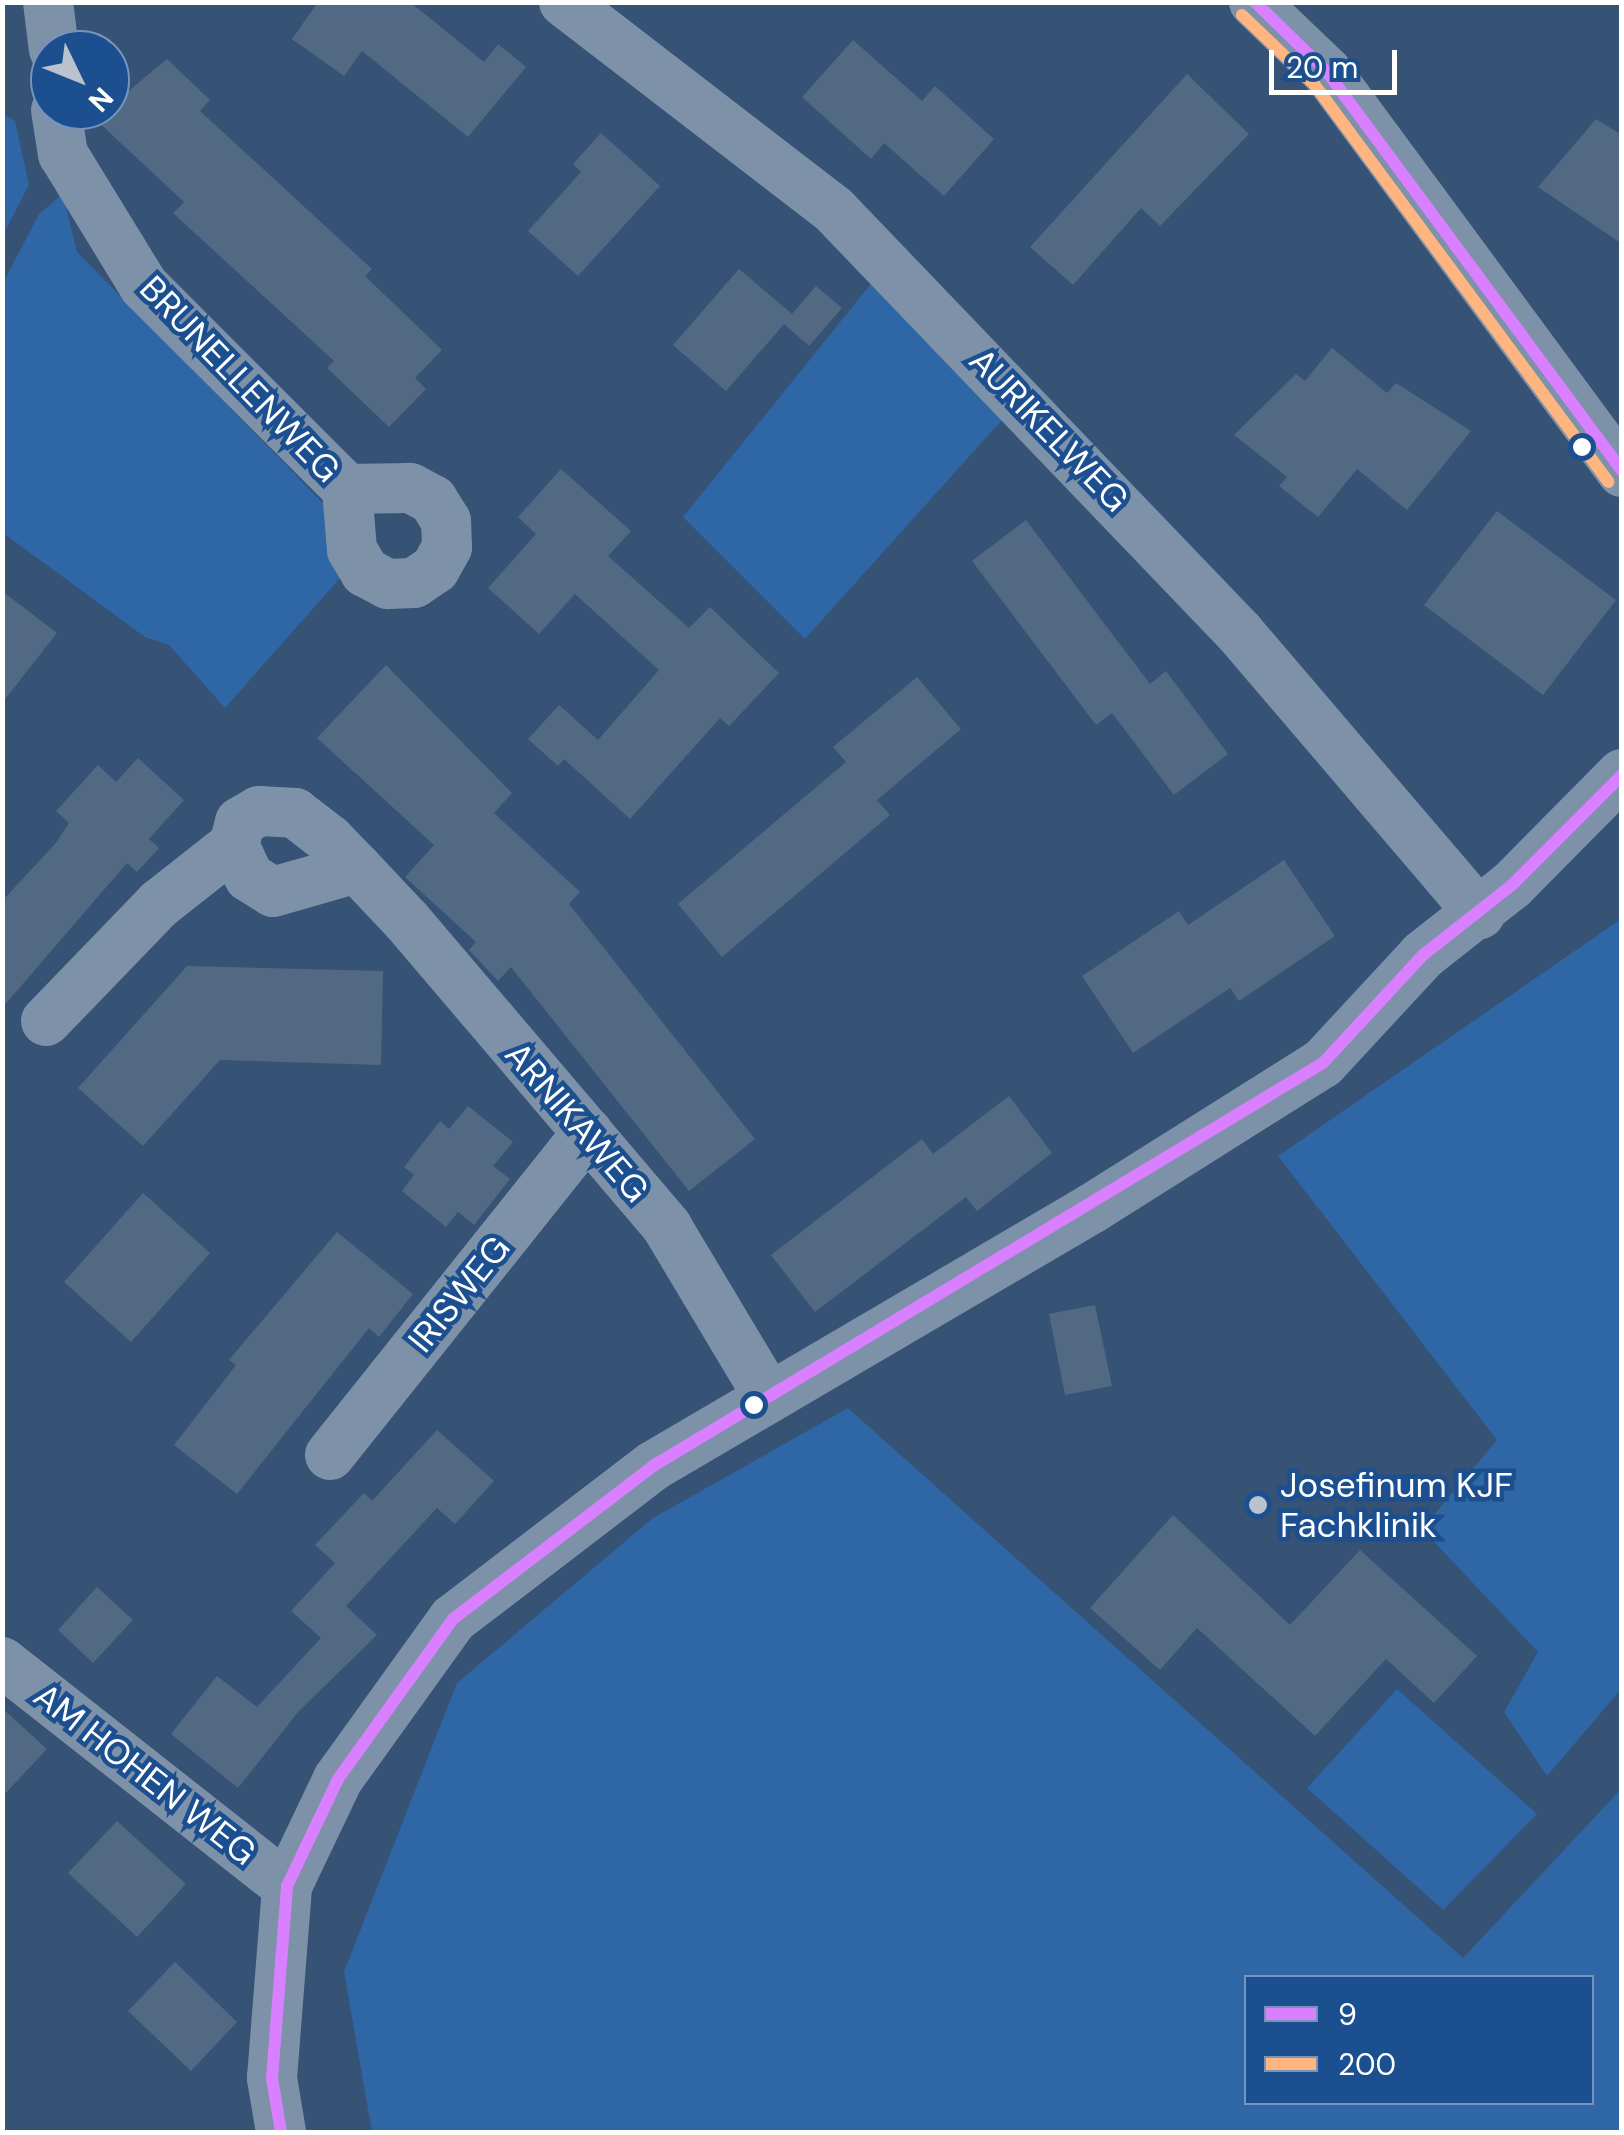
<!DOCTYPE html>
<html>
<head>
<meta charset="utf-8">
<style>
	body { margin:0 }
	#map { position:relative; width:1624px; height:2135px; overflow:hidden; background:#365274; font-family:"DM Sans",sans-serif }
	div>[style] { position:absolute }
	.green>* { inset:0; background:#2f66a5 }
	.building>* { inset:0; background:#526984 }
	.minor>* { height:50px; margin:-25px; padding:0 25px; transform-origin:25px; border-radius:25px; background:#7d92a8 }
	.bus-1>* { height:12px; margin:-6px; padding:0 6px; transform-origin:6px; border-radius:6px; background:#d880ff }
	.bus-2>* { height:12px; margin:-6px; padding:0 6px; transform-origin:6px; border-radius:6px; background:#ffb580 }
	.dots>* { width:28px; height:28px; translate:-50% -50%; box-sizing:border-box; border:5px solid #1b4f8f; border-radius:50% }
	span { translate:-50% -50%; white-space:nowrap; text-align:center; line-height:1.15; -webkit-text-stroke:9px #1b4f8f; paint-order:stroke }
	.street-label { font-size:35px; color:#fff }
	.poi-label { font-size:35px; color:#fff }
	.left { translate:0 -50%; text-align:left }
	.frame { position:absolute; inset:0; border:5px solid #fff; pointer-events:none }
	.legend { position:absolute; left:1244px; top:1975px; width:350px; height:130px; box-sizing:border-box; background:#1b4f8f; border:2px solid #7695bc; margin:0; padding:12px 18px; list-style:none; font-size:30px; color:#fff }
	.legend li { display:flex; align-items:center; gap:20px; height:50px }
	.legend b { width:50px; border:2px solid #7695bc }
	.north { position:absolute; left:30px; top:30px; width:100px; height:100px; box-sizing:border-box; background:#1b4f8f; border:2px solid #7695bc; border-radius:50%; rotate:133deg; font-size:28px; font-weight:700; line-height:40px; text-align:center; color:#fff }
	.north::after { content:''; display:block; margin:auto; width:35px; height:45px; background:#b9c2ce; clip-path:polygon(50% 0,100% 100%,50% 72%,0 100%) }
	.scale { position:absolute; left:1269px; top:50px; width:128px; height:45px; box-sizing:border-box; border:5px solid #fff; border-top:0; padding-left:12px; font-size:30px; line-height:35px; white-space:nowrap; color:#fff; -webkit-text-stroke:8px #1b4f8f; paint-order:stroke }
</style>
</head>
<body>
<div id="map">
	<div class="green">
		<div style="clip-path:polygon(3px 114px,15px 121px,29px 185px,3px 235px)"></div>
		<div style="clip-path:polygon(63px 194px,77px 252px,329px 509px,341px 577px,225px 708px,169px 645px,145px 637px,3px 533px,2px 285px,39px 214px)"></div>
		<div style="clip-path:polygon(874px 280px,1011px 410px,805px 639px,683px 517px)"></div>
		<div style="clip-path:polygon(1621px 919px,1621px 1689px,1547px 1776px,1504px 1712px,1538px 1652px,1422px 1529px,1497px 1440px,1278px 1156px)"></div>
		<div style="clip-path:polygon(evenodd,848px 1408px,1463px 1958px,1621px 1789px,1621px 2132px,372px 2132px,344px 1972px,457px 1683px,653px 1518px,848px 1408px,1246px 1978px,1592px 1978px,1592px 2102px,1246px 2102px,1246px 1978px)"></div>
		<div style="clip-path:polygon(1397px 1689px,1537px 1814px,1443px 1910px,1307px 1788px)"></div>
	</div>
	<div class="building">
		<div style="clip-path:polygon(318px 2px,410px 2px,484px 62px,498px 44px,526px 67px,468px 137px,362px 51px,344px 76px,292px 39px)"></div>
		<div style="clip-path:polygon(853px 40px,922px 101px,935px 86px,994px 139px,944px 196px,884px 143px,871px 159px,802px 97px)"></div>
		<div style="clip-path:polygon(167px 59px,210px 100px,200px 111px,372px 269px,365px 276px,442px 350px,415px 378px,426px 389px,389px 427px,327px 368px,334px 361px,173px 213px,184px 202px,95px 119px)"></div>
		<div style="clip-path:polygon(1187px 74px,1249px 134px,1160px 226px,1141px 208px,1073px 285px,1030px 247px)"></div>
		<div style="clip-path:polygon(1596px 119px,1622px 135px,1622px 244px,1538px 187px)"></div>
		<div style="clip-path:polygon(601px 133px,660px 186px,578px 276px,528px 231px,581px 172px,573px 164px)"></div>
		<div style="clip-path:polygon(739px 269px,792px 314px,816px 286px,842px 308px,809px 346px,784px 324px,726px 391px,673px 345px)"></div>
		<div style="clip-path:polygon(1332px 348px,1387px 393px,1396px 383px,1471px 431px,1407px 510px,1357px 469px,1318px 517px,1279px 486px,1287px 477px,1234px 435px,1296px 374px,1305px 381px)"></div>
		<div style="clip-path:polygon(561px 469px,631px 531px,608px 556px,689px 628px,710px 607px,779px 673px,729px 726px,720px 718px,630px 819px,564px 759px,558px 766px,528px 739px,559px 705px,598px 740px,659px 670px,575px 594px,539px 634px,488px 588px,536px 534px,518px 517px)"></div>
		<div style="clip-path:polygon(1497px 511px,1616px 600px,1543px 695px,1424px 605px)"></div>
		<div style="clip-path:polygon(1026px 520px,1150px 684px,1166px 671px,1228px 754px,1174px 795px,1112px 713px,1096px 725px,972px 561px)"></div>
		<div style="clip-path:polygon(2px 591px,57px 633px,2px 703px)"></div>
		<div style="clip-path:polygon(386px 665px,512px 793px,494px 813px,580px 892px,569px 904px,755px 1139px,689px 1191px,511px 967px,498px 981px,469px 950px,476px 942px,405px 877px,434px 845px,317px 738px)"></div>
		<div style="clip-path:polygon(917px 677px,961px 729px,877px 800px,890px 815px,722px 957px,678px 904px,846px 762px,833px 747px)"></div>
		<div style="clip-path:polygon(138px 758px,184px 800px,149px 839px,159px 848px,137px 872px,127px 863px,2px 1008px,2px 901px,55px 844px,69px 823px,56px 811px,98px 765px,116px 782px)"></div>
		<div style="clip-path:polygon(1284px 860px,1335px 936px,1239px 1001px,1230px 988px,1133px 1053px,1082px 976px,1179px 911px,1188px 925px)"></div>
		<div style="clip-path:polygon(187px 966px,383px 971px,381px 1065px,220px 1060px,143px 1146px,78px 1088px)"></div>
		<div style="clip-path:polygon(1009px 1096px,1052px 1153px,977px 1211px,966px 1197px,815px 1312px,771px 1255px,922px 1139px,933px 1154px)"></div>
		<div style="clip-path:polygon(468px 1106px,513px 1142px,493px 1166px,510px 1179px,474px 1225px,458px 1212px,446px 1227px,402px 1191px,414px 1175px,404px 1167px,440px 1121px,449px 1129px)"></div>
		<div style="clip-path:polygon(143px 1193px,210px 1253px,131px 1342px,64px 1282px)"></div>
		<div style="clip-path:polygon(337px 1232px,413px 1294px,379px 1337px,369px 1328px,237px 1494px,174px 1445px,236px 1365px,229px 1360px)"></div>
		<div style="clip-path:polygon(1095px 1305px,1112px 1386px,1065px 1395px,1049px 1314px)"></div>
		<div style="clip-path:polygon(437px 1430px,494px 1481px,455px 1524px,437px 1508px,346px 1606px,377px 1635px,299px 1711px,238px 1788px,171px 1734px,217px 1676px,257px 1707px,321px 1638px,291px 1611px,335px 1563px,315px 1545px,364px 1493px,372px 1501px)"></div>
		<div style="clip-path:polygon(1173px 1515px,1290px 1625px,1360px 1550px,1477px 1656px,1434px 1703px,1386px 1659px,1315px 1736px,1197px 1628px,1160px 1670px,1090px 1608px)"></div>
		<div style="clip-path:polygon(97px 1587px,133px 1620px,93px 1663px,58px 1630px)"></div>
		<div style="clip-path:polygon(2px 1708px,47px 1749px,2px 1797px)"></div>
		<div style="clip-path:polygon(117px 1821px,186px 1884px,137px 1937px,68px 1873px)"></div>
		<div style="clip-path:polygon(175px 1962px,237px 2022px,191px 2071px,128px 2011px)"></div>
	</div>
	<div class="minor">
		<div style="left:48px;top:2px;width:48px;rotate:82.9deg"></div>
		<div style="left:564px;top:2px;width:341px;rotate:37.6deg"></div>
		<div style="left:834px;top:210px;width:585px;rotate:46.18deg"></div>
		<div style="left:1239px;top:632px;width:371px;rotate:49.5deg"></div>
		<div style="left:1254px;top:2px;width:101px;rotate:43.8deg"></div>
		<div style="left:1327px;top:72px;width:497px;rotate:53.6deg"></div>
		<div style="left:56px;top:110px;width:45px;rotate:81deg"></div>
		<div style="left:63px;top:154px;width:155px;rotate:58.5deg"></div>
		<div style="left:144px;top:286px;width:287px;rotate:45deg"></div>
		<div style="left:347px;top:489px;width:61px;rotate:85.3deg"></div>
		<div style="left:352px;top:550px;width:26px;rotate:59deg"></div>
		<div style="left:365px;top:572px;width:26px;rotate:28deg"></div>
		<div style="left:388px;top:584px;width:26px;rotate:-2deg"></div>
		<div style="left:414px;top:583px;width:25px;rotate:-34deg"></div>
		<div style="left:435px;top:569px;width:25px;rotate:-61deg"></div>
		<div style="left:447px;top:547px;width:26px;rotate:-92deg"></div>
		<div style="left:446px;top:521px;width:25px;rotate:-122deg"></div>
		<div style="left:433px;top:500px;width:26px;rotate:-152deg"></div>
		<div style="left:410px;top:488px;width:63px;rotate:179.1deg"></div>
		<div style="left:357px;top:868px;width:87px;rotate:164.1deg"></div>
		<div style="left:273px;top:892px;width:28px;rotate:-148deg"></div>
		<div style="left:249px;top:877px;width:35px;rotate:-115deg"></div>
		<div style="left:234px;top:845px;width:24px;rotate:-75deg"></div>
		<div style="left:240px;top:822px;width:22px;rotate:-30deg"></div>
		<div style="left:259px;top:811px;width:36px;rotate:3deg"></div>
		<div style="left:295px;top:813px;width:44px;rotate:37.6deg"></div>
		<div style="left:330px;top:840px;width:39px;rotate:46deg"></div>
		<div style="left:357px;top:868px;width:73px;rotate:46.7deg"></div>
		<div style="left:407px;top:921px;width:402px;rotate:49.6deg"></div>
		<div style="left:667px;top:1227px;width:197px;rotate:59.1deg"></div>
		<div style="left:46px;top:1021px;width:163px;rotate:-46deg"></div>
		<div style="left:159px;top:904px;width:95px;rotate:-38.2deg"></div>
		<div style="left:330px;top:1455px;width:413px;rotate:-51.4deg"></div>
		<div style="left:2px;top:1662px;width:362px;rotate:38.2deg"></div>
		<div style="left:281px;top:2132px;width:55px;rotate:-99.5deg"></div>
		<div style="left:272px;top:2078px;width:193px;rotate:-85.5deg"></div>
		<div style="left:287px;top:1886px;width:119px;rotate:-64.5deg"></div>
		<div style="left:338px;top:1779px;width:197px;rotate:-54.3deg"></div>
		<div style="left:453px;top:1619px;width:252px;rotate:-37.4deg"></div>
		<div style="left:653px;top:1466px;width:508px;rotate:-30.4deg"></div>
		<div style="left:1091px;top:1209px;width:274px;rotate:-32.2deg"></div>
		<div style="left:1323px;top:1063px;width:147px;rotate:-47.2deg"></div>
		<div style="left:1423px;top:955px;width:113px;rotate:-38.2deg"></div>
		<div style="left:1512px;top:885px;width:156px;rotate:-45.3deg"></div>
	</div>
	<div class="bus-1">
		<div style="left:1255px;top:2px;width:100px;rotate:44.2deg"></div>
		<div style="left:1327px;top:72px;width:496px;rotate:53.5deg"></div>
		<div style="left:281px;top:2132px;width:55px;rotate:-99.5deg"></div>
		<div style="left:272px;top:2078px;width:193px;rotate:-85.5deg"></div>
		<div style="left:287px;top:1886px;width:119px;rotate:-64.5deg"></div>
		<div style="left:338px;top:1779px;width:197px;rotate:-54.3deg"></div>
		<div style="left:453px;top:1619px;width:252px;rotate:-37.4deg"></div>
		<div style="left:653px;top:1466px;width:782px;rotate:-31.03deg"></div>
		<div style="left:1323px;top:1063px;width:147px;rotate:-47.2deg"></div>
		<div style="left:1423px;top:955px;width:113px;rotate:-38.2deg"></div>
		<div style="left:1512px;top:885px;width:156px;rotate:-45deg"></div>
	</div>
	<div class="bus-2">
		<div style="left:1242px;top:15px;width:100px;rotate:43.8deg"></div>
		<div style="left:1314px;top:84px;width:495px;rotate:53.5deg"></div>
	</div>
	<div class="dots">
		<div style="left:1582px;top:447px;background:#fff"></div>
		<div style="left:754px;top:1405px;background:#fff"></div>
		<div style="left:1258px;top:1505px;background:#b9c2ce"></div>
	</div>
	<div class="street-label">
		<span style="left:240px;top:379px;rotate:46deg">BRUNELLENWEG</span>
		<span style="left:1049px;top:430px;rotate:46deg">AURIKELWEG</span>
		<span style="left:577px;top:1122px;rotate:49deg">ARNIKAWEG</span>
		<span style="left:459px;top:1294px;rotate:-51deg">IRISWEG</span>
		<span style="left:145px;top:1774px;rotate:38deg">AM HOHEN WEG</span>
	</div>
	<div class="poi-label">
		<span class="left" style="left:1280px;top:1505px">Josefinum KJF<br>Fachklinik</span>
	</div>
	<div class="frame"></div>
	<ul class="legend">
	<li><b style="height:12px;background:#d880ff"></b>9</li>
	<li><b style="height:12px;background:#ffb580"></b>200</li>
	</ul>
	<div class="north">N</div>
	<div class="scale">20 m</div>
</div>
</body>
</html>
